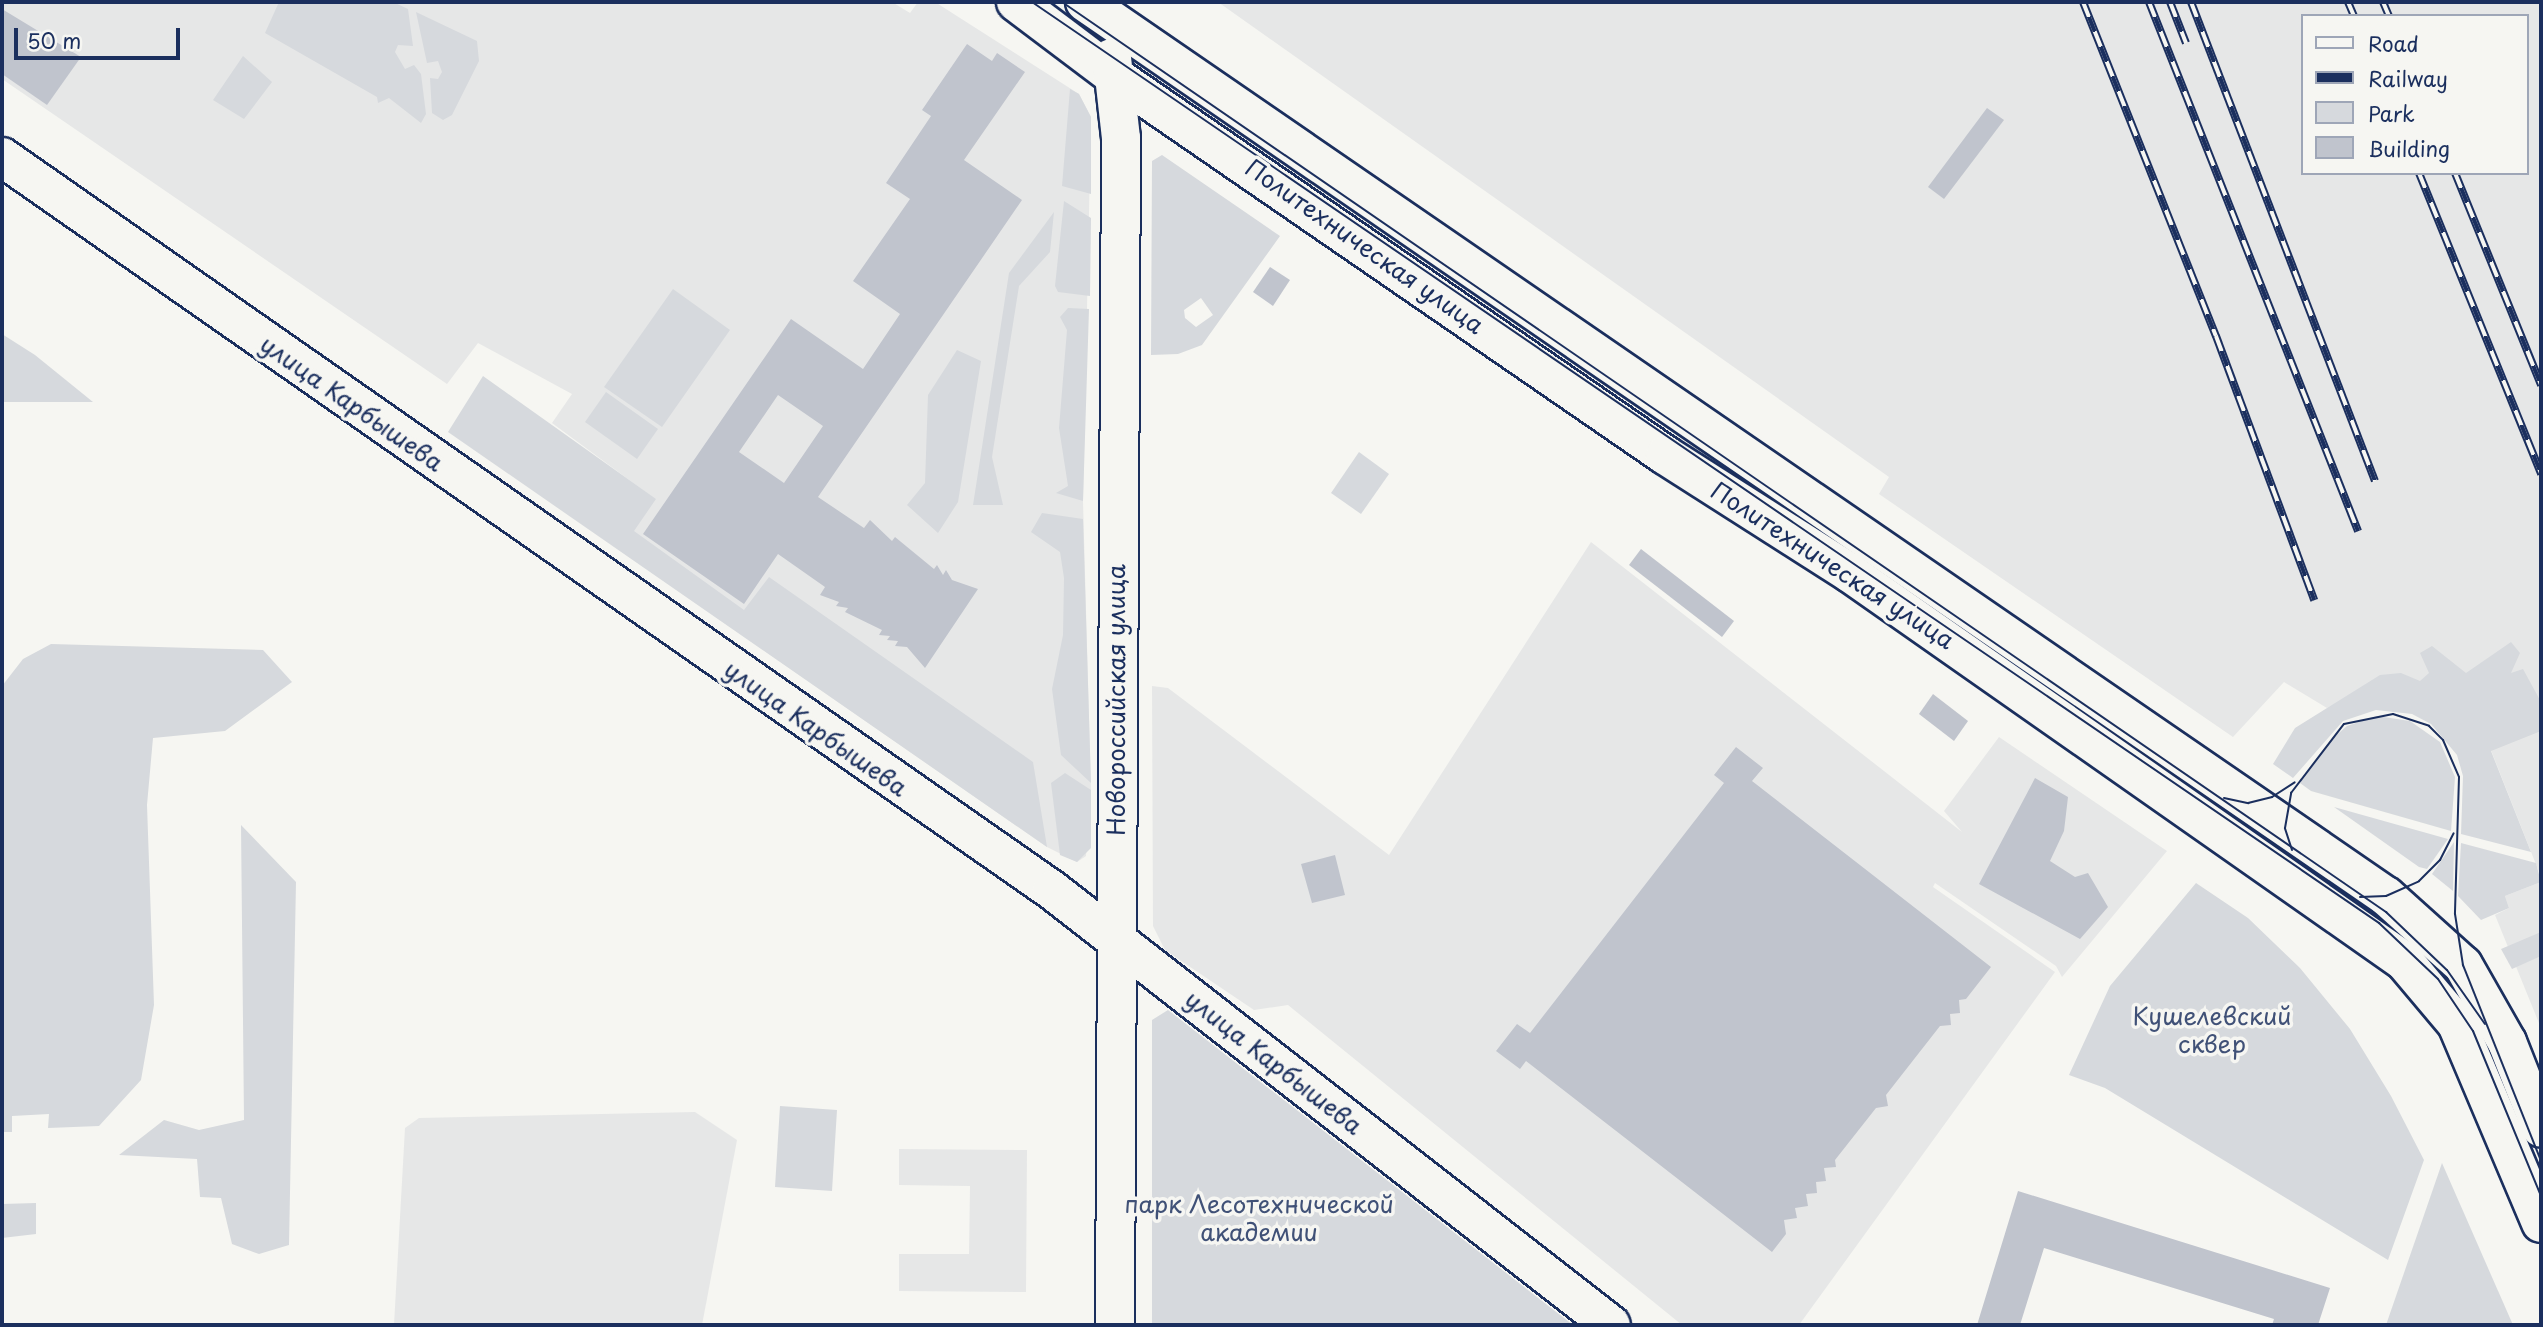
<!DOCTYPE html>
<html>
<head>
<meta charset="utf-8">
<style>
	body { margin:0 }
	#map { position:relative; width:2543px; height:1327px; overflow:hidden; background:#f6f6f2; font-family:"Playpen Sans",sans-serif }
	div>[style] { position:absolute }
	.built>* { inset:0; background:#e6e7e7 }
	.green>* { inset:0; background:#d6d9dd }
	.building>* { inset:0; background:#c0c4cd }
	.roads { filter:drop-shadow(2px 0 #1b2f5e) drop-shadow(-2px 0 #1b2f5e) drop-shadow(0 2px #1b2f5e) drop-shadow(0 -2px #1b2f5e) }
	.major>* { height:38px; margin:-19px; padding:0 19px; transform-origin:19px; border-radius:19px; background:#f6f6f2 }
	.tram>* { height:2px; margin:-1px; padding:0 1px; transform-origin:1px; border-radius:1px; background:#1b2f5e }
	.rail>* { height:8px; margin-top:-4px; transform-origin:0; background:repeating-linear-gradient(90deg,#f6f6f2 0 16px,#1b2f5e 0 32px); box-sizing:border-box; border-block:2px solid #1b2f5e }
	span { translate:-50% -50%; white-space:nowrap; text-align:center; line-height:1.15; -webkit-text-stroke:7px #f6f6f2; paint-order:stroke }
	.street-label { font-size:24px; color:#1b2f5e }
	.park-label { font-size:24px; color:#405177 }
	.frame { position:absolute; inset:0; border:4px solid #1b2f5e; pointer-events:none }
	.legend { position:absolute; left:2301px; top:14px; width:228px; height:161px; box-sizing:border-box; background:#f6f6f2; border:2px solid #9ea6b7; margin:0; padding:9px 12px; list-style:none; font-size:21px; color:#1b2f5e }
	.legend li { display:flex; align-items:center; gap:14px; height:35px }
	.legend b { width:35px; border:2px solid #9ea6b7 }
	.scale { position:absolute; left:14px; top:28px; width:166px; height:32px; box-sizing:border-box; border:4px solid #1b2f5e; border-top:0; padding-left:9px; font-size:21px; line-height:24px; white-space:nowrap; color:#1b2f5e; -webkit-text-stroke:5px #f6f6f2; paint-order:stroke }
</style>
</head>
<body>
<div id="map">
	<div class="built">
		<div style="clip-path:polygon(2px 2px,892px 2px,910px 13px,918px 2px,935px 2px,1079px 94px,1091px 117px,1083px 501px,1091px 790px,1086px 856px,1077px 862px,1047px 847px,619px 550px,655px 499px,552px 423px,572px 394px,478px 343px,447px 384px,2px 79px)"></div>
		<div style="clip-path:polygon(evenodd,1218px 2px,2541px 2px,2541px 877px,2468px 692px,2353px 697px,2327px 708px,2284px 682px,2233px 737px,1879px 494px,1889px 477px,1218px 2px,2303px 16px,2527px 16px,2527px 173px,2303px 173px,2303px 16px)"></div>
		<div style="clip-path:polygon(1591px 542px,1962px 832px,1944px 811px,1999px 737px,2167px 851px,2062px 977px,2056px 966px,1935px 883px,1933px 887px,2055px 972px,1799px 1325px,1682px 1325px,1288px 1005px,1254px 1010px,1165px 950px,1153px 926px,1152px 686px,1168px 688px,1389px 855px)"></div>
		<div style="clip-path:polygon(2541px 882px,2541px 1028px,2495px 915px,2509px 908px,2505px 896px)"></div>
		<div style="clip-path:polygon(695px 1112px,737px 1140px,702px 1325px,394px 1325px,405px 1128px,419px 1118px)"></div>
		<div style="clip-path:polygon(899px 1149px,1027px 1150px,1026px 1292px,899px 1291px,899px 1254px,969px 1254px,970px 1186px,899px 1185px)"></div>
	</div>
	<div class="green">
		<div style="clip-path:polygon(279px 2px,393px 2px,408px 9px,413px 46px,398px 45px,395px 52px,405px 69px,414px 65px,421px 74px,426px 114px,421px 123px,389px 98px,378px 103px,377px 97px,265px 33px)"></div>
		<div style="clip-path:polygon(416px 12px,477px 41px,479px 61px,452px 115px,443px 120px,432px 113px,430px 78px,438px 79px,442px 72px,438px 61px,427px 63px)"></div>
		<div style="clip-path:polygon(243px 56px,272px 82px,244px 119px,213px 100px)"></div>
		<div style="clip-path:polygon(1070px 89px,1079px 94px,1091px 117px,1091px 194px,1062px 186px)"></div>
		<div style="clip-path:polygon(evenodd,1162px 155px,1280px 236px,1202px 345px,1178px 354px,1151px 355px,1152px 161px,1162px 155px,1201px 298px,1213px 315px,1196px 327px,1185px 318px,1184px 310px,1201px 298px)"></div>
		<div style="clip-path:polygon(1064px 201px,1091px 218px,1090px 296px,1058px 292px,1055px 286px)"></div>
		<div style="clip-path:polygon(1054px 212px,1050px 252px,1019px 286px,992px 457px,1003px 505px,973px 505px,1009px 273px)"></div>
		<div style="clip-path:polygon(673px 289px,730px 330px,662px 427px,604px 387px)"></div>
		<div style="clip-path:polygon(1068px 308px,1089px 309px,1083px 501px,1056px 493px,1068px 486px,1059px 428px,1067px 330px,1060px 317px)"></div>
		<div style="clip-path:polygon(2px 334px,35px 355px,93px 402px,2px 402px)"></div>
		<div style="clip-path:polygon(957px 350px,981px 361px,958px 502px,938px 533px,907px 505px,925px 483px,928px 395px)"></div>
		<div style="clip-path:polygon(483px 376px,656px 499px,634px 531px,744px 610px,769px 577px,1033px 762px,1047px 847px,448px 432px)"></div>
		<div style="clip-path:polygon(606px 392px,658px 429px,637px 459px,585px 422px)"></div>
		<div style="clip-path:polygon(1359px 452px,1389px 474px,1361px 514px,1331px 493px)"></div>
		<div style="clip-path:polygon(1042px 513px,1083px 519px,1091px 783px,1061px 755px,1052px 689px,1063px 635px,1064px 578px,1060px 552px,1031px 532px)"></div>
		<div style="clip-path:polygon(2511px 642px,2520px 653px,2511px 673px,2523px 669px,2541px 702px,2541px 731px,2491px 751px,2531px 852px,2461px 834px,2463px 776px,2457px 755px,2431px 724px,2412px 714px,2376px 710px,2343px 721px,2293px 778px,2273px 764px,2295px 728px,2380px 675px,2401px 673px,2420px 681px,2429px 673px,2420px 653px,2432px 646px,2466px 673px)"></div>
		<div style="clip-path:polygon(51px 644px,263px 650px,292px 682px,225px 731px,153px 738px,147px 805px,154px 1005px,141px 1080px,99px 1126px,48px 1128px,49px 1114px,12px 1116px,12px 1132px,2px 1132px,2px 686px,23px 659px)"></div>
		<div style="clip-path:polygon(2377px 716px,2410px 721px,2440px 742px,2455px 777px,2451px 831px,2311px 791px,2300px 783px,2333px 738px,2347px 726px)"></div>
		<div style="clip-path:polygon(1065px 773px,1091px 790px,1091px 848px,1077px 862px,1060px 855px,1051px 783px)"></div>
		<div style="clip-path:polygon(2334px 807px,2448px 839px,2427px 869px,2419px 867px)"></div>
		<div style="clip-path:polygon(241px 825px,296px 882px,289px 1245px,259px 1254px,232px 1244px,221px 1198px,200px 1197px,197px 1159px,119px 1155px,164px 1120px,199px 1130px,244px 1120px)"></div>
		<div style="clip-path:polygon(2454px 842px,2453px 891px,2432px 874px)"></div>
		<div style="clip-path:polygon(2461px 843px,2536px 863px,2541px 882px,2505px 896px,2509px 908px,2481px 920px,2458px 896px)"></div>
		<div style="clip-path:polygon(2196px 883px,2248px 918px,2300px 968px,2350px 1029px,2391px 1096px,2424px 1160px,2388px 1260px,2105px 1088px,2069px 1075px,2110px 986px)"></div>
		<div style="clip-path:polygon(2541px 932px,2541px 956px,2512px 969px,2501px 949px)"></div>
		<div style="clip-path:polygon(1168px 1010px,1573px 1325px,1152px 1325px,1152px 1020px)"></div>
		<div style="clip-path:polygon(780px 1106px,837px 1110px,832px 1191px,775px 1187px)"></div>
		<div style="clip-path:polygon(2442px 1163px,2513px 1325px,2386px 1325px)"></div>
		<div style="clip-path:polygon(36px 1203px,36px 1234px,2px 1238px,2px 1204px)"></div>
	</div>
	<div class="building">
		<div style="clip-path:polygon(2px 9px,81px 57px,47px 105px,2px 74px)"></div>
		<div style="clip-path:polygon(evenodd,967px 44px,992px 61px,997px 53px,1025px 72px,964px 160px,1022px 200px,818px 497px,864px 528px,870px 520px,892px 541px,895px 537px,934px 569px,937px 565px,943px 575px,946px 570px,952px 580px,978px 589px,925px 668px,907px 647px,895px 646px,898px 641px,887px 640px,890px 636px,879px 635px,882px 630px,845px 612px,848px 608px,836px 606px,839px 602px,820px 595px,825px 587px,778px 554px,744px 604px,643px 534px,791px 319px,863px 369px,900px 314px,853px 281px,910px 199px,886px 183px,931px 116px,922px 110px,967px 44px,778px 395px,823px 426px,784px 483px,739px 452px,778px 395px)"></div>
		<div style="clip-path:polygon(1987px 108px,2004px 120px,1944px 199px,1928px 187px)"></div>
		<div style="clip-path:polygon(1270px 267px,1290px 280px,1273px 306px,1253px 292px)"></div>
		<div style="clip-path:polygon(1641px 549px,1734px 621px,1722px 637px,1629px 565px)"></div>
		<div style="clip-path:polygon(1933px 694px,1968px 721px,1954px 741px,1919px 714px)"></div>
		<div style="clip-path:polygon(1736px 747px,1763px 768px,1752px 781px,1991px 967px,1966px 999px,1959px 1000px,1960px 1013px,1950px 1014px,1951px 1025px,1940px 1026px,1886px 1095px,1888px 1106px,1876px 1108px,1835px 1160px,1836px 1167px,1824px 1168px,1826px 1181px,1816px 1182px,1817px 1193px,1806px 1194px,1808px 1206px,1795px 1208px,1797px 1218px,1784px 1220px,1786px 1234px,1772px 1252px,1526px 1061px,1520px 1069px,1496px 1051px,1517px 1024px,1530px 1033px,1724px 783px,1714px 775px)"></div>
		<div style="clip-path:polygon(2035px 778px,2068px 797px,2064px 831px,2050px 861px,2075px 877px,2088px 873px,2108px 907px,2080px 939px,1979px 884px)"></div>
		<div style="clip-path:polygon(1335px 855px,1345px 895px,1312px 903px,1301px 864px)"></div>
		<div style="clip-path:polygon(2018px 1191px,2330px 1288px,2318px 1325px,2272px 1325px,2274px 1319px,2044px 1248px,2020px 1325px,1977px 1325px)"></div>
	</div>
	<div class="roads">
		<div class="major">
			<div style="left:1016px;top:2px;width:121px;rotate:37deg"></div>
			<div style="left:1113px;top:75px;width:670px;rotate:34.54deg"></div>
			<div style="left:1665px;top:455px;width:219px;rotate:32.5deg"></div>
			<div style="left:1850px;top:573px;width:676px;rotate:35.01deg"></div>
			<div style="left:2404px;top:961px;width:82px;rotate:49.9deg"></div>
			<div style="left:2457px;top:1024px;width:216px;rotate:67.1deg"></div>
			<div style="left:1085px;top:2px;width:1579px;rotate:34.5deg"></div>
			<div style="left:2386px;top:896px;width:103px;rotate:41.9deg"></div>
			<div style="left:2463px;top:965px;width:89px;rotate:60.3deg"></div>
			<div style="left:2507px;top:1042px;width:92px;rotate:68.4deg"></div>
			<div style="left:1112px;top:58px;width:81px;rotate:83.6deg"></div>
			<div style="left:1121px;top:138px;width:1187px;rotate:90.29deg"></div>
			<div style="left:2px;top:157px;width:1281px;rotate:34.92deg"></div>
			<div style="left:1052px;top:890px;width:708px;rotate:37.89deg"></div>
		</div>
	</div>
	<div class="tram">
		<div style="left:1032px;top:2px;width:1632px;rotate:34.36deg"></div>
		<div style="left:2379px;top:923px;width:81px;rotate:43.5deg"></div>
		<div style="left:2438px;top:979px;width:63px;rotate:56.1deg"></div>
		<div style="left:2473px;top:1031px;width:178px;rotate:67.6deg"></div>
		<div style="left:1062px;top:2px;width:1607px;rotate:34.5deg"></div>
		<div style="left:2386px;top:912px;width:84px;rotate:43.6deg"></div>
		<div style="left:2447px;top:970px;width:66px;rotate:54.9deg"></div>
		<div style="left:2224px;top:798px;width:25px;rotate:12deg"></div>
		<div style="left:2248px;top:803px;width:25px;rotate:-14deg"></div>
		<div style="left:2272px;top:797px;width:27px;rotate:-33deg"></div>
		<div style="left:2292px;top:850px;width:23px;rotate:-108deg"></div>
		<div style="left:2285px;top:828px;width:36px;rotate:-80deg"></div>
		<div style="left:2291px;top:793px;width:87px;rotate:-52.5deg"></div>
		<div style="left:2344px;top:724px;width:50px;rotate:-11.5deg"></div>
		<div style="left:2393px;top:714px;width:38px;rotate:18deg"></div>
		<div style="left:2429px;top:726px;width:20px;rotate:45deg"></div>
		<div style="left:2443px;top:740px;width:40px;rotate:66.6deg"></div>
		<div style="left:2459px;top:777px;width:137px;rotate:91.7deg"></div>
		<div style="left:2455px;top:914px;width:52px;rotate:81.1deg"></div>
		<div style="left:2463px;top:965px;width:211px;rotate:68.3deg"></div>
		<div style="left:2360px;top:897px;width:26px;rotate:-2deg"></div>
		<div style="left:2386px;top:896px;width:36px;rotate:-24deg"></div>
		<div style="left:2419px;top:881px;width:30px;rotate:-45deg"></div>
		<div style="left:2440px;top:860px;width:30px;rotate:-63deg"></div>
	</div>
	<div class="rail">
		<div style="left:2083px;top:2px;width:360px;rotate:68.3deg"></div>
		<div style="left:2216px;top:336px;width:282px;rotate:69.6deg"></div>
		<div style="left:2149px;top:2px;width:569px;rotate:68.44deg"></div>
		<div style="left:2170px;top:2px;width:44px;rotate:68.7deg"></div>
		<div style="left:2191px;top:2px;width:513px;rotate:68.99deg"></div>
		<div style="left:2348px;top:2px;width:15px;rotate:67deg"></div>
		<div style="left:2383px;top:2px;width:15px;rotate:67deg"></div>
		<div style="left:2419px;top:173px;width:325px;rotate:67.9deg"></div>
		<div style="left:2455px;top:173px;width:229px;rotate:67.9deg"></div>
	</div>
	<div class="street-label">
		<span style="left:1365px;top:246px;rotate:35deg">Политехническая улица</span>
		<span style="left:352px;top:403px;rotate:35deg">улица Карбышева</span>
		<span style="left:1833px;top:565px;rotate:33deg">Политехническая улица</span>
		<span style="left:1116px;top:700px;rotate:-90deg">Новороссийская улица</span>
		<span style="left:816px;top:728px;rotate:35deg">улица Карбышева</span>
		<span style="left:1274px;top:1062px;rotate:38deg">улица Карбышева</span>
	</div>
	<div class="park-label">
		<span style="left:2212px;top:1030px">Кушелевский<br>сквер</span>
		<span style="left:1259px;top:1218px">парк Лесотехнической<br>академии</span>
	</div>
	<div class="frame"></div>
	<ul class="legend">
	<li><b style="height:9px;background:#f6f6f2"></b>Road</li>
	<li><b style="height:9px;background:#1b2f5e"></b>Railway</li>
	<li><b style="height:19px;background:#d6d9dd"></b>Park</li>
	<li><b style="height:19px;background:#c0c4cd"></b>Building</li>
	</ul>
	<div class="scale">50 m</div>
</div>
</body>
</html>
